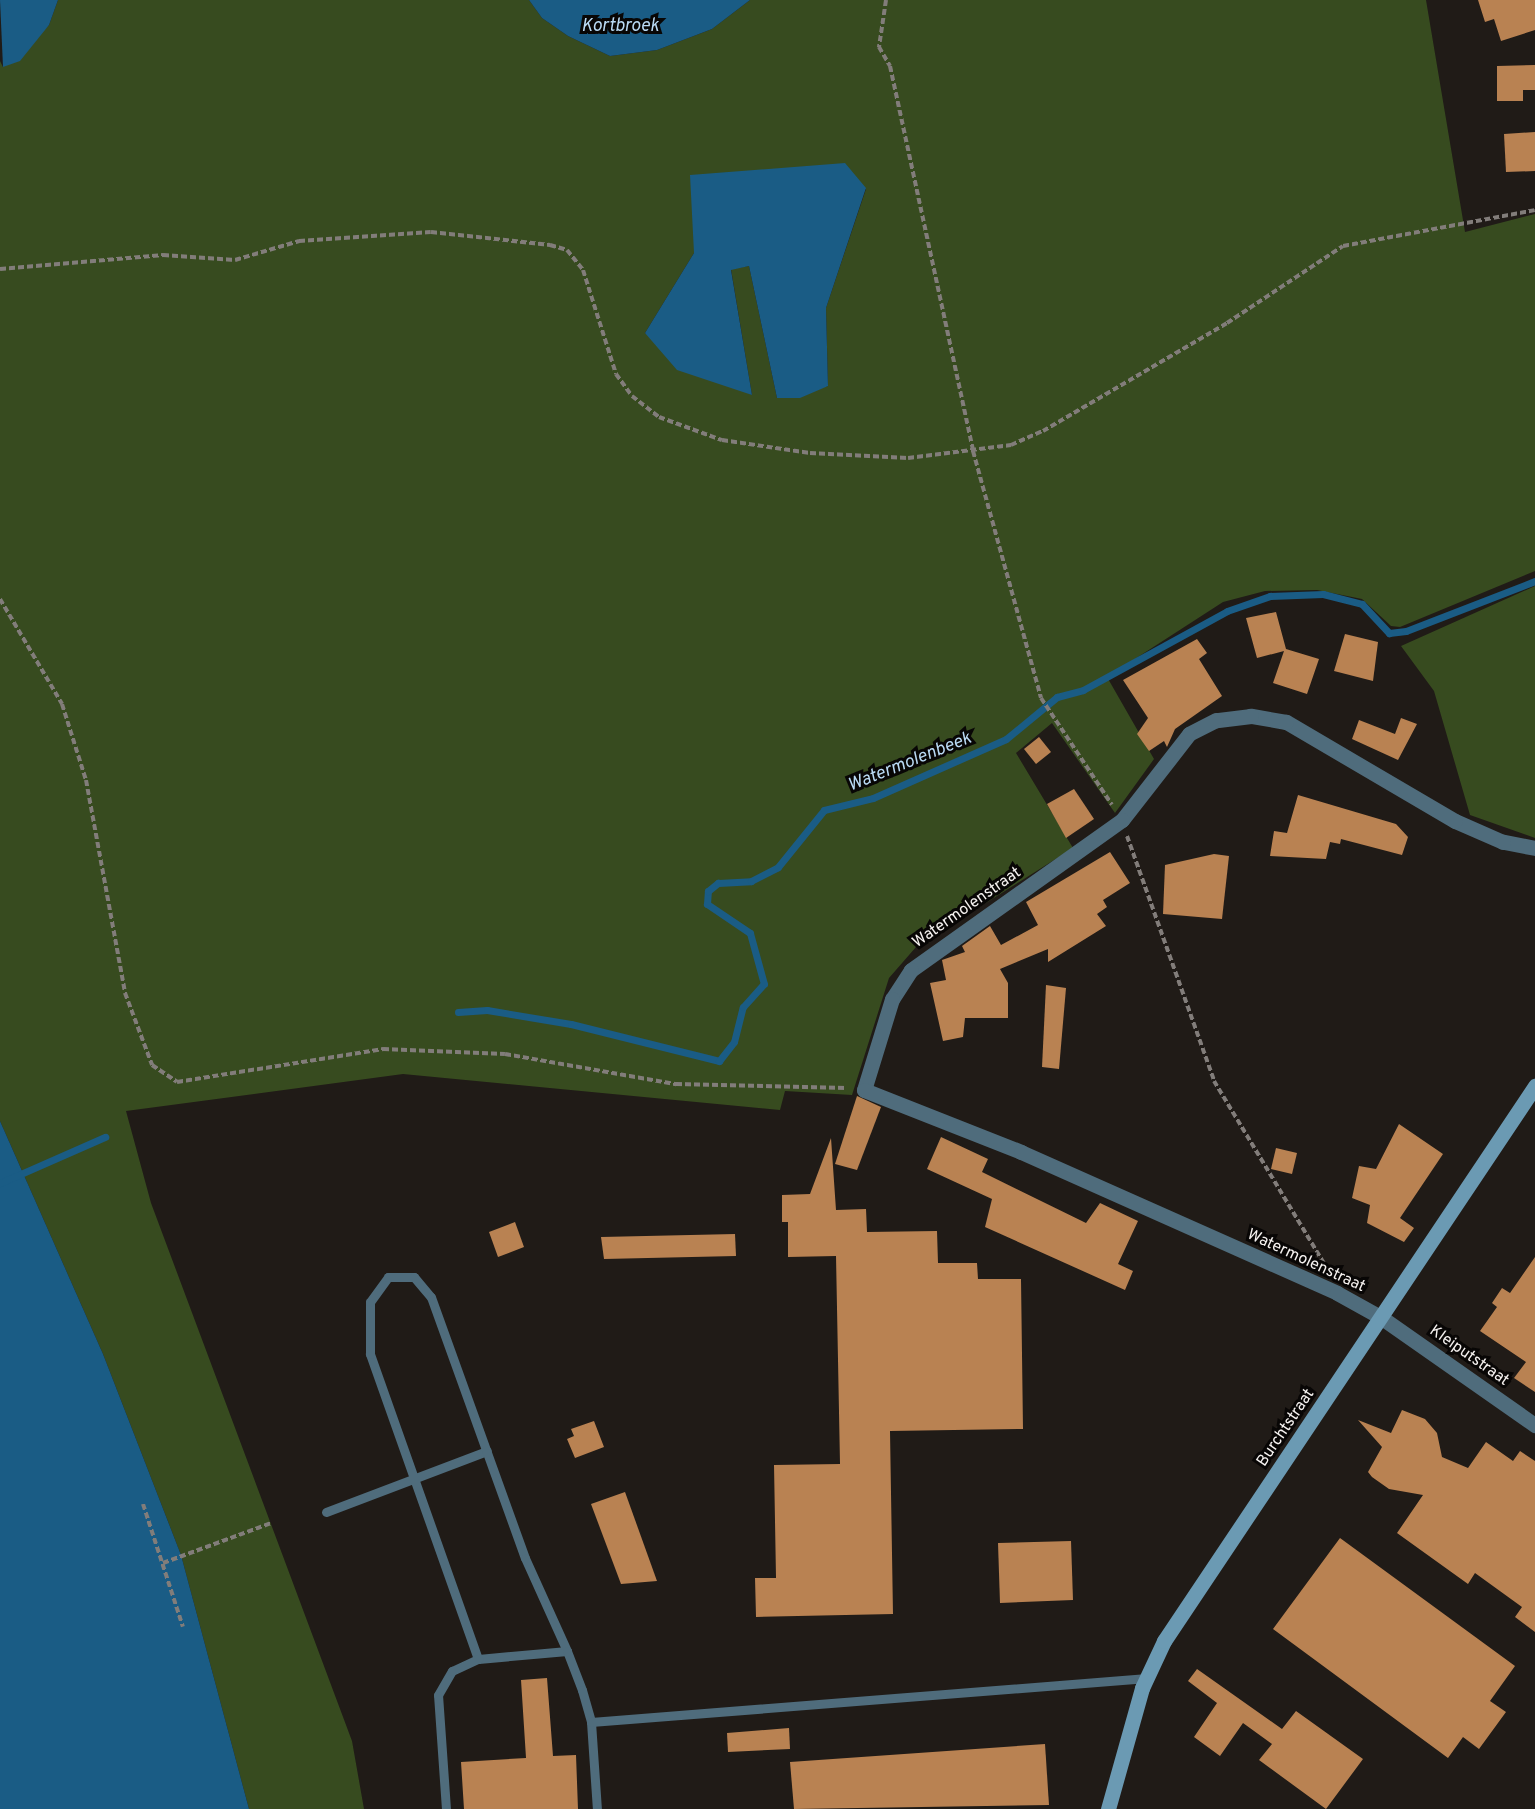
<!DOCTYPE html>
<html>
<head>
<meta charset="utf-8">
<style>
	body { margin:0 }
	#map { position:relative; width:1535px; height:1809px; overflow:hidden; background:#201b17; font-family:Overpass,sans-serif }
	div>[style] { position:absolute }
	.green>* { inset:0; background:#374b1f }
	.water>* { inset:0; background:#1a5c85 }
	.stream>* { height:7px; margin:-3.5px; padding:0 3.5px; transform-origin:3.5px; border-radius:3.5px; background:#1a5c85 }
	.building>* { inset:0; background:#b98252 }
	.path>* { height:4px; margin-top:-2px; transform-origin:0; background:repeating-linear-gradient(90deg,#827d7a 0 6px,transparent 0 9px) }
	.service>* { height:9px; margin:-4.5px; padding:0 4.5px; transform-origin:4.5px; border-radius:4.5px; background:#4f6c7c }
	.minor>* { height:15px; margin:-7.5px; padding:0 7.5px; transform-origin:7.5px; border-radius:7.5px; background:#4f6c7c }
	.secondary>* { height:15px; margin:-7.5px; padding:0 7.5px; transform-origin:7.5px; border-radius:7.5px; background:#6b9ab3 }
	span { translate:-50% -50%; white-space:nowrap; text-align:center; line-height:1.15; -webkit-text-stroke:6px #080605; paint-order:stroke }
	.street-label { font-size:16px; color:#f6f2f0 }
	.water-label { font-size:18px; color:#badaf4; font-style:italic }
</style>
</head>
<body>
<div id="map">
	<div class="green">
		<div style="clip-path:polygon(evenodd,58px 0,529px 0,542px 18px,568px 36px,610px 56px,657px 50px,712px 29px,750px 0,1426px 0,1465px 232px,1535px 214px,1535px 571px,1400px 627px,1391px 626px,1362px 599px,1317px 590px,1265px 591px,1223px 602px,1107px 677px,1154px 759px,1115px 813px,1052px 723px,1016px 753px,1073px 848px,916px 947px,889px 978px,852px 1095px,785px 1091px,780px 1110px,403px 1074px,126px 1111px,151px 1203px,352px 1741px,364px 1809px,249px 1809px,181px 1555px,103px 1354px,0 1121px,0 61px,3px 67px,49px 25px,58px 0,866px 189px,826px 308px,828px 386px,777px 398px,749px 266px,731px 269px,752px 395px,645px 333px,694px 253px,866px 189px)"></div>
		<div style="clip-path:polygon(1535px 586px,1535px 838px,1470px 815px,1434px 691px,1401px 646px)"></div>
	</div>
	<div class="water">
		<div style="clip-path:polygon(0 0,58px 0,49px 25px,20px 61px,3px 67px)"></div>
		<div style="clip-path:polygon(529px 0,750px 0,712px 29px,657px 50px,610px 56px,568px 36px,542px 18px)"></div>
		<div style="clip-path:polygon(845px 163px,866px 188px,826px 308px,828px 386px,800px 398px,777px 398px,749px 266px,731px 270px,752px 395px,677px 370px,645px 333px,694px 253px,690px 175px)"></div>
		<div style="clip-path:polygon(0 1121px,103px 1354px,181px 1555px,249px 1809px,0 1809px)"></div>
	</div>
	<div class="stream">
		<div style="left:458px;top:1012px;width:29px;rotate:-4deg"></div>
		<div style="left:487px;top:1010px;width:85px;rotate:9.5deg"></div>
		<div style="left:571px;top:1024px;width:153px;rotate:14deg"></div>
		<div style="left:719px;top:1061px;width:24px;rotate:-52deg"></div>
		<div style="left:734px;top:1042px;width:36px;rotate:-76deg"></div>
		<div style="left:743px;top:1007px;width:31px;rotate:-48deg"></div>
		<div style="left:764px;top:984px;width:53px;rotate:-105.4deg"></div>
		<div style="left:750px;top:933px;width:52px;rotate:-146deg"></div>
		<div style="left:707px;top:904px;width:13px;rotate:-86deg"></div>
		<div style="left:708px;top:891px;width:13px;rotate:-39deg"></div>
		<div style="left:718px;top:883px;width:33px;rotate:-3deg"></div>
		<div style="left:751px;top:881px;width:30px;rotate:-27deg"></div>
		<div style="left:778px;top:867px;width:73px;rotate:-51.1deg"></div>
		<div style="left:824px;top:810px;width:50px;rotate:-13.8deg"></div>
		<div style="left:873px;top:798px;width:145px;rotate:-23.9deg"></div>
		<div style="left:1006px;top:739px;width:66px;rotate:-39.5deg"></div>
		<div style="left:1057px;top:697px;width:27px;rotate:-15deg"></div>
		<div style="left:1083px;top:690px;width:164px;rotate:-28.7deg"></div>
		<div style="left:1227px;top:611px;width:46px;rotate:-19.2deg"></div>
		<div style="left:1270px;top:596px;width:53px;rotate:-2.2deg"></div>
		<div style="left:1323px;top:594px;width:40px;rotate:14.4deg"></div>
		<div style="left:1362px;top:604px;width:40px;rotate:47deg"></div>
		<div style="left:1389px;top:633px;width:17px;rotate:-7deg"></div>
		<div style="left:1406px;top:631px;width:138px;rotate:-21.2deg"></div>
		<div style="left:0;top:1183px;width:115px;rotate:-23.7deg"></div>
	</div>
	<div class="building">
		<div style="clip-path:polygon(1478px 0,1535px 0,1535px 30px,1501px 41px,1494px 19px,1485px 22px)"></div>
		<div style="clip-path:polygon(1535px 65px,1535px 90px,1523px 90px,1523px 101px,1497px 101px,1497px 66px)"></div>
		<div style="clip-path:polygon(1535px 132px,1535px 171px,1506px 172px,1504px 134px)"></div>
		<div style="clip-path:polygon(1276px 612px,1286px 649px,1319px 659px,1307px 694px,1273px 683px,1284px 651px,1257px 658px,1246px 618px)"></div>
		<div style="clip-path:polygon(1345px 634px,1378px 642px,1373px 681px,1334px 671px)"></div>
		<div style="clip-path:polygon(1197px 639px,1207px 653px,1199px 659px,1222px 696px,1175px 729px,1167px 747px,1164px 741px,1149px 751px,1137px 734px,1148px 718px,1123px 680px)"></div>
		<div style="clip-path:polygon(1401px 718px,1417px 724px,1398px 760px,1352px 739px,1359px 720px,1395px 734px)"></div>
		<div style="clip-path:polygon(1039px 737px,1051px 752px,1036px 764px,1024px 749px)"></div>
		<div style="clip-path:polygon(1074px 789px,1094px 819px,1066px 838px,1047px 804px)"></div>
		<div style="clip-path:polygon(1298px 795px,1396px 824px,1408px 837px,1402px 855px,1341px 839px,1340px 844px,1330px 842px,1326px 859px,1270px 856px,1274px 831px,1287px 833px)"></div>
		<div style="clip-path:polygon(1110px 852px,1130px 883px,1103px 900px,1107px 907px,1097px 914px,1106px 926px,1048px 962px,1048px 949px,1000px 969px,1008px 983px,1008px 1018px,965px 1018px,963px 1037px,943px 1041px,930px 983px,946px 980px,942px 960px,965px 952px,962px 946px,990px 926px,1001px 945px,1038px 925px,1026px 902px)"></div>
		<div style="clip-path:polygon(1214px 854px,1229px 856px,1222px 919px,1163px 914px,1165px 865px)"></div>
		<div style="clip-path:polygon(1046px 985px,1066px 988px,1059px 1069px,1042px 1067px)"></div>
		<div style="clip-path:polygon(857px 1096px,881px 1107px,857px 1170px,835px 1164px)"></div>
		<div style="clip-path:polygon(1399px 1124px,1443px 1154px,1400px 1218px,1414px 1228px,1404px 1242px,1367px 1223px,1370px 1205px,1352px 1198px,1359px 1166px,1376px 1169px)"></div>
		<div style="clip-path:polygon(941px 1137px,988px 1159px,982px 1172px,1086px 1223px,1100px 1203px,1138px 1221px,1118px 1264px,1133px 1271px,1125px 1290px,985px 1227px,992px 1199px,927px 1169px)"></div>
		<div style="clip-path:polygon(831px 1138px,836px 1210px,866px 1209px,867px 1232px,937px 1231px,938px 1263px,977px 1263px,978px 1279px,1021px 1279px,1023px 1429px,890px 1431px,893px 1614px,756px 1617px,755px 1578px,776px 1578px,774px 1465px,840px 1464px,836px 1256px,788px 1257px,788px 1222px,782px 1222px,782px 1195px,810px 1194px)"></div>
		<div style="clip-path:polygon(1276px 1148px,1297px 1153px,1292px 1174px,1271px 1169px)"></div>
		<div style="clip-path:polygon(515px 1222px,524px 1247px,498px 1257px,489px 1232px)"></div>
		<div style="clip-path:polygon(735px 1234px,736px 1256px,604px 1259px,601px 1237px)"></div>
		<div style="clip-path:polygon(1535px 1257px,1535px 1392px,1514px 1378px,1526px 1362px,1480px 1331px,1497px 1307px,1492px 1303px,1502px 1288px,1510px 1293px)"></div>
		<div style="clip-path:polygon(1402px 1410px,1425px 1419px,1437px 1433px,1442px 1457px,1468px 1468px,1486px 1442px,1513px 1461px,1520px 1451px,1535px 1461px,1535px 1632px,1515px 1617px,1522px 1607px,1475px 1573px,1468px 1584px,1397px 1533px,1423px 1495px,1389px 1489px,1372px 1477px,1368px 1472px,1382px 1447px,1358px 1420px,1391px 1433px)"></div>
		<div style="clip-path:polygon(594px 1421px,604px 1447px,575px 1458px,567px 1439px,574px 1436px,571px 1429px)"></div>
		<div style="clip-path:polygon(625px 1492px,657px 1581px,621px 1584px,591px 1504px)"></div>
		<div style="clip-path:polygon(1340px 1538px,1515px 1666px,1490px 1701px,1506px 1712px,1479px 1749px,1463px 1737px,1448px 1758px,1273px 1629px)"></div>
		<div style="clip-path:polygon(1071px 1541px,1073px 1600px,1000px 1603px,998px 1543px)"></div>
		<div style="clip-path:polygon(1197px 1669px,1282px 1729px,1296px 1711px,1363px 1759px,1326px 1809px,1259px 1760px,1272px 1744px,1243px 1723px,1220px 1756px,1194px 1737px,1217px 1703px,1188px 1681px)"></div>
		<div style="clip-path:polygon(547px 1678px,553px 1756px,576px 1755px,578px 1809px,464px 1809px,461px 1762px,526px 1758px,521px 1680px)"></div>
		<div style="clip-path:polygon(789px 1728px,790px 1749px,728px 1752px,727px 1733px)"></div>
		<div style="clip-path:polygon(1045px 1744px,1049px 1805px,794px 1809px,790px 1762px)"></div>
	</div>
	<div class="path">
		<div style="left:886px;top:0;width:48px;rotate:98.5deg"></div>
		<div style="left:879px;top:47px;width:22px;rotate:60deg"></div>
		<div style="left:890px;top:66px;width:394px;rotate:77.8deg"></div>
		<div style="left:973px;top:451px;width:256px;rotate:74.6deg"></div>
		<div style="left:1041px;top:698px;width:128px;rotate:56.4deg"></div>
		<div style="left:0;top:269px;width:164px;rotate:-4.9deg"></div>
		<div style="left:163px;top:255px;width:72px;rotate:4deg"></div>
		<div style="left:235px;top:260px;width:67px;rotate:-16.5deg"></div>
		<div style="left:299px;top:241px;width:132px;rotate:-3.9deg"></div>
		<div style="left:431px;top:232px;width:120px;rotate:6.2deg"></div>
		<div style="left:550px;top:245px;width:18px;rotate:16deg"></div>
		<div style="left:567px;top:250px;width:26px;rotate:51deg"></div>
		<div style="left:583px;top:270px;width:109px;rotate:72.4deg"></div>
		<div style="left:616px;top:374px;width:27px;rotate:54deg"></div>
		<div style="left:632px;top:396px;width:34px;rotate:38deg"></div>
		<div style="left:659px;top:417px;width:67px;rotate:20.1deg"></div>
		<div style="left:722px;top:440px;width:89px;rotate:8.4deg"></div>
		<div style="left:810px;top:453px;width:98px;rotate:2.9deg"></div>
		<div style="left:908px;top:458px;width:104px;rotate:-7.2deg"></div>
		<div style="left:1011px;top:445px;width:35px;rotate:-24deg"></div>
		<div style="left:1043px;top:431px;width:213px;rotate:-30.4deg"></div>
		<div style="left:1227px;top:323px;width:139px;rotate:-33.6deg"></div>
		<div style="left:1343px;top:246px;width:195px;rotate:-10.6deg"></div>
		<div style="left:0;top:599px;width:122px;rotate:59.4deg"></div>
		<div style="left:62px;top:704px;width:80px;rotate:72.5deg"></div>
		<div style="left:86px;top:780px;width:217px;rotate:79.6deg"></div>
		<div style="left:125px;top:993px;width:77px;rotate:69.4deg"></div>
		<div style="left:152px;top:1065px;width:30px;rotate:34deg"></div>
		<div style="left:177px;top:1082px;width:209px;rotate:-9.1deg"></div>
		<div style="left:383px;top:1049px;width:122px;rotate:2.3deg"></div>
		<div style="left:505px;top:1054px;width:174px;rotate:10deg"></div>
		<div style="left:676px;top:1084px;width:171px;rotate:1.3deg"></div>
		<div style="left:1127px;top:836px;width:260px;rotate:70.4deg"></div>
		<div style="left:1214px;top:1081px;width:218px;rotate:58.9deg"></div>
		<div style="left:143px;top:1504px;width:129px;rotate:72deg"></div>
		<div style="left:163px;top:1563px;width:115px;rotate:-20.3deg"></div>
	</div>
	<div class="service">
		<div style="left:326px;top:1512px;width:172px;rotate:-20.8deg"></div>
		<div style="left:567px;top:1651px;width:89px;rotate:174.9deg"></div>
		<div style="left:478px;top:1659px;width:324px;rotate:-109.5deg"></div>
		<div style="left:370px;top:1354px;width:52px;rotate:-90deg"></div>
		<div style="left:370px;top:1302px;width:31px;rotate:-54deg"></div>
		<div style="left:388px;top:1277px;width:26px"></div>
		<div style="left:414px;top:1277px;width:26px;rotate:50deg"></div>
		<div style="left:431px;top:1297px;width:277px;rotate:70.2deg"></div>
		<div style="left:525px;top:1558px;width:102px;rotate:65.7deg"></div>
		<div style="left:567px;top:1651px;width:42px;rotate:69deg"></div>
		<div style="left:582px;top:1690px;width:33px;rotate:74deg"></div>
		<div style="left:591px;top:1722px;width:87px;rotate:86.1deg"></div>
		<div style="left:591px;top:1722px;width:558px;rotate:-4.52deg"></div>
		<div style="left:446px;top:1809px;width:114px;rotate:-94deg"></div>
		<div style="left:438px;top:1695px;width:28px;rotate:-60deg"></div>
		<div style="left:452px;top:1671px;width:29px;rotate:-25deg"></div>
	</div>
	<div class="minor">
		<div style="left:1535px;top:848px;width:33px;rotate:-169deg"></div>
		<div style="left:1503px;top:842px;width:52px;rotate:-156.4deg"></div>
		<div style="left:1455px;top:821px;width:196px;rotate:-149.6deg"></div>
		<div style="left:1286px;top:722px;width:36px;rotate:-170deg"></div>
		<div style="left:1251px;top:716px;width:35px;rotate:173deg"></div>
		<div style="left:1216px;top:720px;width:30px;rotate:153deg"></div>
		<div style="left:1189px;top:734px;width:109px;rotate:127.9deg"></div>
		<div style="left:1122px;top:820px;width:259px;rotate:144.6deg"></div>
		<div style="left:911px;top:970px;width:35px;rotate:123deg"></div>
		<div style="left:892px;top:999px;width:95px;rotate:107.1deg"></div>
		<div style="left:864px;top:1090px;width:169px;rotate:21.5deg"></div>
		<div style="left:1021px;top:1152px;width:346px;rotate:24deg"></div>
		<div style="left:1337px;top:1293px;width:51px;rotate:29.1deg"></div>
		<div style="left:1382px;top:1318px;width:187px;rotate:35deg"></div>
	</div>
	<div class="secondary">
		<div style="left:1108px;top:1809px;width:126px;rotate:-74.3deg"></div>
		<div style="left:1142px;top:1688px;width:52px;rotate:-64.9deg"></div>
		<div style="left:1164px;top:1641px;width:668px;rotate:-56.24deg"></div>
	</div>
	<div class="street-label">
		<span style="left:967px;top:908px;rotate:-35deg">Watermolenstraat</span>
		<span style="left:1306px;top:1261px;rotate:25deg">Watermolenstraat</span>
		<span style="left:1469px;top:1356px;rotate:35deg">Kleiputstraat</span>
		<span style="left:1286px;top:1428px;rotate:-56deg">Burchtstraat</span>
	</div>
	<div class="water-label">
		<span style="left:620px;top:27px">Kortbroek</span>
		<span style="left:910px;top:763px;rotate:-22deg">Watermolenbeek</span>
	</div>
</div>
</body>
</html>
